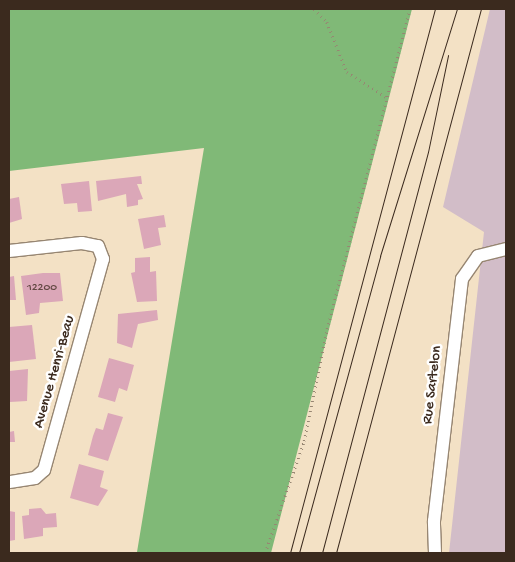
<!DOCTYPE html>
<html>
<head>
<meta charset="utf-8">
<style>
	body { margin:0 }
	#map { position:relative; width:515px; height:562px; overflow:hidden; background:#f3e1c5; font-family:"Gochi Hand",sans-serif }
	div>[style] { position:absolute }
	.industrial>* { inset:0; background:#d2bdc8 }
	.forest>* { inset:0; background:#80b977 }
	.building>* { inset:0; background:#dba7b8 }
	.path>* { height:2.5px; margin-top:-1.25px; transform-origin:0; background:repeating-linear-gradient(90deg,#978672 0 1px,transparent 0 5px) }
	.roads { filter:drop-shadow(1px 0 #978672) drop-shadow(-1px 0 #978672) drop-shadow(0 1px #978672) drop-shadow(0 -1px #978672) }
	.minor>* { height:12px; margin:-6px; padding:0 6px; transform-origin:6px; border-radius:6px; background:#fff }
	.tram>* { height:1px; margin:-0.5px; padding:0 0.5px; transform-origin:0.5px; border-radius:0.5px; background:#3b2a1e }
	span { translate:-50% -50%; white-space:nowrap; text-align:center; line-height:1.15; -webkit-text-stroke:5px #fff; paint-order:stroke }
	.number-label { font-size:12px; color:#634944 }
	.number-label span { -webkit-text-stroke-width:0 }
	.street-label { font-size:15px; color:#3b2a1e }
	.frame { position:absolute; inset:0; border:10px solid #3b2a1e; pointer-events:none }
</style>
</head>
<body>
<div id="map">
	<div class="industrial">
		<div style="clip-path:polygon(490px 9px,506px 9px,506px 553px,449px 553px,484px 232px,443px 207px)"></div>
	</div>
	<div class="forest">
		<div style="clip-path:polygon(9px 9px,412px 9px,271px 553px,137px 552px,204px 148px,9px 171px)"></div>
	</div>
	<div class="building">
		<div style="clip-path:polygon(141px 176px,142px 184px,137px 184px,143px 199px,138px 200px,138px 205px,127px 207px,126px 194px,98px 201px,96px 181px)"></div>
		<div style="clip-path:polygon(89px 181px,92px 211px,78px 212px,77px 203px,64px 204px,61px 184px)"></div>
		<div style="clip-path:polygon(19px 197px,22px 219px,9px 223px,9px 199px)"></div>
		<div style="clip-path:polygon(164px 215px,166px 227px,158px 228px,161px 245px,144px 249px,138px 219px)"></div>
		<div style="clip-path:polygon(150px 257px,150px 272px,156px 271px,157px 301px,137px 302px,131px 273px,135px 272px,135px 258px)"></div>
		<div style="clip-path:polygon(43px 273px,60px 273px,63px 301px,40px 303px,39px 313px,26px 315px,21px 276px)"></div>
		<div style="clip-path:polygon(14px 276px,16px 300px,9px 300px,9px 277px)"></div>
		<div style="clip-path:polygon(157px 310px,158px 320px,138px 324px,132px 348px,117px 343px,118px 314px)"></div>
		<div style="clip-path:polygon(32px 325px,36px 359px,9px 362px,9px 327px)"></div>
		<div style="clip-path:polygon(109px 358px,134px 365px,127px 391px,119px 388px,115px 402px,98px 397px)"></div>
		<div style="clip-path:polygon(28px 369px,27px 401px,10px 402px,9px 371px)"></div>
		<div style="clip-path:polygon(108px 413px,123px 417px,108px 461px,88px 455px,93px 436px,96px 428px,103px 430px)"></div>
		<div style="clip-path:polygon(14px 431px,15px 442px,9px 442px,9px 432px)"></div>
		<div style="clip-path:polygon(79px 464px,104px 471px,100px 487px,108px 490px,98px 506px,70px 498px)"></div>
		<div style="clip-path:polygon(41px 508px,46px 514px,56px 513px,57px 527px,43px 528px,43px 536px,24px 539px,22px 516px,29px 515px,29px 509px)"></div>
		<div style="clip-path:polygon(9px 511px,15px 512px,15px 540px,9px 541px)"></div>
	</div>
	<div class="path">
		<div style="left:314px;top:9px;width:18px;rotate:45deg"></div>
		<div style="left:327px;top:22px;width:54px;rotate:68.2deg"></div>
		<div style="left:347px;top:72px;width:46px;rotate:32.7deg"></div>
		<div style="left:265px;top:553px;width:119px;rotate:-70.8deg"></div>
		<div style="left:304px;top:441px;width:114px;rotate:-78.4deg"></div>
		<div style="left:327px;top:329px;width:331px;rotate:-75.5deg"></div>
	</div>
	<div class="roads">
		<div class="minor">
			<div style="left:9px;top:251px;width:73px;rotate:-6.3deg"></div>
			<div style="left:82px;top:243px;width:16px;rotate:11deg"></div>
			<div style="left:98px;top:246px;width:14px;rotate:69deg"></div>
			<div style="left:103px;top:259px;width:219px;rotate:105.6deg"></div>
			<div style="left:44px;top:470px;width:12px;rotate:138deg"></div>
			<div style="left:35px;top:478px;width:26px;rotate:171deg"></div>
			<div style="left:435px;top:553px;width:32px;rotate:-92deg"></div>
			<div style="left:434px;top:521px;width:244px;rotate:-83.4deg"></div>
			<div style="left:462px;top:279px;width:28px;rotate:-55deg"></div>
			<div style="left:478px;top:256px;width:29px;rotate:-14deg"></div>
		</div>
	</div>
	<div class="tram">
		<div style="left:290px;top:553px;width:563px;rotate:-75.08deg"></div>
		<div style="left:299px;top:553px;width:308px;rotate:-74.7deg"></div>
		<div style="left:380px;top:256px;width:259px;rotate:-72.7deg"></div>
		<div style="left:322px;top:553px;width:415px;rotate:-75.2deg"></div>
		<div style="left:428px;top:152px;width:99px;rotate:-78.3deg"></div>
		<div style="left:336px;top:553px;width:563px;rotate:-75.08deg"></div>
	</div>
	<div class="number-label">
		<span style="left:42px;top:289px">12200</span>
	</div>
	<div class="street-label">
		<span style="left:55px;top:372px;rotate:-74deg">Avenue Henri-Beau</span>
		<span style="left:433px;top:385px;rotate:-83deg">Rue Sartelon</span>
	</div>
	<div class="frame"></div>
</div>
</body>
</html>
